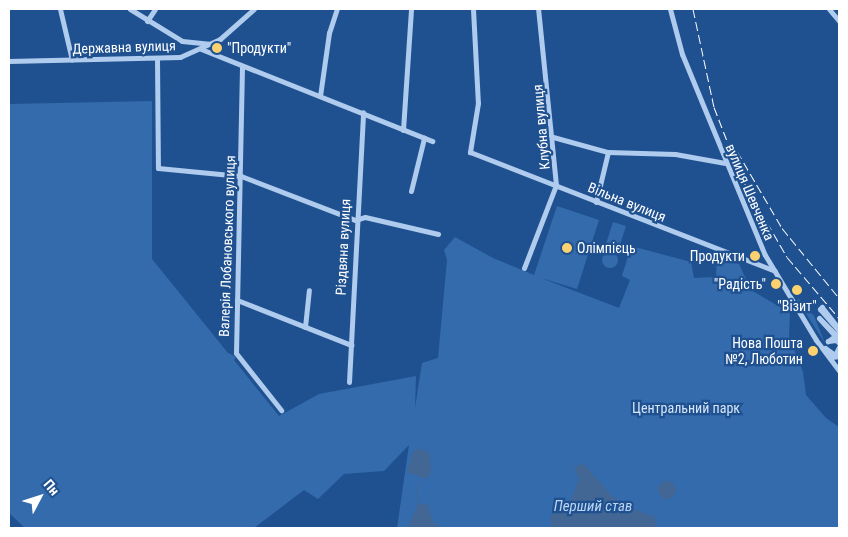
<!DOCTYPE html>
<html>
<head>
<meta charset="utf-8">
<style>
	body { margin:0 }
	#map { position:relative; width:848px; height:537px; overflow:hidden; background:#1f5190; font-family:"Roboto Condensed",sans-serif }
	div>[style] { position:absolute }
	.green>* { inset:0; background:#336bad }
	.round { border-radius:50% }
	.water>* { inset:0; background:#436794 }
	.stream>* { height:1px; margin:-0.5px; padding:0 0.5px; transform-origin:0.5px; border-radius:0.5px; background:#436794 }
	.street>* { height:5px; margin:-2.5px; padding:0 2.5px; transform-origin:2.5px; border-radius:2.5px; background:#afcbed }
	.rail>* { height:1px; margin-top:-0.5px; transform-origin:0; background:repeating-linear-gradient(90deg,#fff 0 9px,transparent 0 13px) }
	.dots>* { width:14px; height:14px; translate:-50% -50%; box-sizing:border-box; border:2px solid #1f5190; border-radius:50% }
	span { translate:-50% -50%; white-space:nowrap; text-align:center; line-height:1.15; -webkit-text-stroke:4.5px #1f5190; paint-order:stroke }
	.street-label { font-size:14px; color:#fff }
	.poi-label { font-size:14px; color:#fff }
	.left { translate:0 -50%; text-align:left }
	.right { translate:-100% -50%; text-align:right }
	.park-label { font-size:14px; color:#d5e6f9 }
	.water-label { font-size:15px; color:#bbd5f4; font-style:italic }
	.frame { position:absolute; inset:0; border:10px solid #fff; pointer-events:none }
	.north { position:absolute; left:15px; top:472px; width:50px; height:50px; -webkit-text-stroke:4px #1f5190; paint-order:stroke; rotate:50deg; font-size:14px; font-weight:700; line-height:20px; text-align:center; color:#fff }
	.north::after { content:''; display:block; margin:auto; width:18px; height:22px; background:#fff; clip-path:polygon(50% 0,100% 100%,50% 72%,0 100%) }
</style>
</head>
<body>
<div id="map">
	<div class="green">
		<div style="clip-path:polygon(152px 101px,152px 259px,228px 353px,236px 357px,234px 360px,279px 416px,319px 394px,416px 376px,415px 408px,422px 363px,438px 358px,447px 260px,444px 250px,455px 237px,493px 258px,534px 275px,557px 206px,599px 220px,577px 289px,541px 278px,619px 308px,630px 280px,622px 276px,631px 246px,691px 262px,694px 278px,716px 277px,717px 256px,739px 264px,751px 290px,790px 313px,789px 336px,803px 372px,806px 395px,826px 418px,839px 427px,839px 528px,397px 528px,409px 445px,384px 471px,344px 474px,318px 499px,304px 490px,254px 528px,25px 528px,9px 513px,9px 104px)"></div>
		<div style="clip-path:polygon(613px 222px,626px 226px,618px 251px,605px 247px)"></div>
		<div class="round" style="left:602px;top:252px;width:16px;height:16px"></div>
		<div style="clip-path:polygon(799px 299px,814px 316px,825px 343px,797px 300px)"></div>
	</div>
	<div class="water">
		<div style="clip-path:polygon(419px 449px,427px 451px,430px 457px,431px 472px,426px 479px,407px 472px,413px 451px)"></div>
		<div style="clip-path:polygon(583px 463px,613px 497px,633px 509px,655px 517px,656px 528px,552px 528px,550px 518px,556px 509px,572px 498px,579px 478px,574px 468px)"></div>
		<div class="round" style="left:658px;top:481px;width:18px;height:18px"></div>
		<div style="clip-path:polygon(418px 503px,428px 505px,433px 522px,441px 528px,408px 528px)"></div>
	</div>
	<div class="stream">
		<div style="left:418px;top:503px;width:14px;rotate:-98deg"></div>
		<div style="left:416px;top:489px;width:6px;rotate:-59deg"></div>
	</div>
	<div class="street">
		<div style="left:60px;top:9px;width:52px;rotate:76.8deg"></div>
		<div style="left:130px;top:9px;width:61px;rotate:31.6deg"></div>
		<div style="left:182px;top:41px;width:27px;rotate:6deg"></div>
		<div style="left:473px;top:9px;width:94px;rotate:87deg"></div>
		<div style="left:478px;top:103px;width:50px;rotate:99.3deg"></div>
		<div style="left:470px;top:152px;width:327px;rotate:21.3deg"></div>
		<div style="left:670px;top:9px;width:47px;rotate:75.1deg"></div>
		<div style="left:682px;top:54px;width:217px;rotate:67.6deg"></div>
		<div style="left:765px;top:255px;width:99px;rotate:59deg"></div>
		<div style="left:816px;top:340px;width:39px;rotate:53deg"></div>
		<div style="left:829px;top:9px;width:16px;rotate:50deg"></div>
		<div style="left:147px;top:21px;width:14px;rotate:-56deg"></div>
		<div style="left:201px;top:49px;width:249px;rotate:21.7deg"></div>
		<div style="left:157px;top:58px;width:110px;rotate:89.5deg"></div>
		<div style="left:158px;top:168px;width:83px;rotate:5.5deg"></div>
		<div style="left:241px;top:176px;width:122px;rotate:21.1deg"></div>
		<div style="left:355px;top:220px;width:10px;rotate:-17deg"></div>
		<div style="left:365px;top:217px;width:75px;rotate:13.1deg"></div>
		<div style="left:9px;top:61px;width:171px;rotate:-1.3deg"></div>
		<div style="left:180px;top:57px;width:44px;rotate:-24.2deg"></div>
		<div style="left:220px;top:39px;width:45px;rotate:-41.4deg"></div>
		<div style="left:242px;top:67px;width:286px;rotate:91.2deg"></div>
		<div style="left:236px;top:353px;width:73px;rotate:51.7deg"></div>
		<div style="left:320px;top:96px;width:64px;rotate:-81.9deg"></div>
		<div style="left:329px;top:33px;width:25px;rotate:-72deg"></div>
		<div style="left:403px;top:130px;width:121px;rotate:-86.2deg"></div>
		<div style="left:553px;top:137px;width:57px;rotate:15.3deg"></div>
		<div style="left:608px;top:152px;width:67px;rotate:1.7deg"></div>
		<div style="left:675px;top:154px;width:51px;rotate:10.2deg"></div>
		<div style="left:411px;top:191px;width:55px;rotate:-76.2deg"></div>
		<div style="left:596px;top:202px;width:51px;rotate:-76.5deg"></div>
		<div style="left:524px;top:268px;width:89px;rotate:-68.9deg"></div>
		<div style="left:556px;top:185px;width:177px;rotate:-95.8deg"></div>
		<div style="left:237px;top:300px;width:123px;rotate:21.5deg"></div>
		<div style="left:305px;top:327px;width:37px;rotate:-84deg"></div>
		<div style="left:839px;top:329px;width:28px;rotate:-128deg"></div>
		<div style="left:822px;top:307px;width:3px;rotate:135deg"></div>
		<div style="left:820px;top:309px;width:29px;rotate:49deg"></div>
		<div style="left:839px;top:332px;width:4px;rotate:135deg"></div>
		<div style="left:836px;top:335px;width:24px;rotate:-135deg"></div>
		<div style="left:819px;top:318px;width:24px;rotate:48deg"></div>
		<div style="left:835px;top:336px;width:9px;rotate:144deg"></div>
		<div style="left:828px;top:341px;width:8px;rotate:-7deg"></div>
		<div style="left:836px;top:340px;width:4px;rotate:45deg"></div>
		<div style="left:839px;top:347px;width:9px;rotate:117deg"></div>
		<div style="left:835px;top:355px;width:12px;rotate:-145deg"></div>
		<div style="left:825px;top:348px;width:11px;rotate:52deg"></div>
		<div style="left:832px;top:357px;width:7px;rotate:-8deg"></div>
		<div style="left:349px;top:382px;width:270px;rotate:-87deg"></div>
	</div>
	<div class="rail">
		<div style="left:693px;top:9px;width:100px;rotate:77.9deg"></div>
		<div style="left:714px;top:107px;width:75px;rotate:68.9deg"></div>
		<div style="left:741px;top:177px;width:92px;rotate:60.1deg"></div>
		<div style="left:787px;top:257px;width:80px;rotate:49.6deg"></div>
		<div style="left:737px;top:151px;width:89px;rotate:59.7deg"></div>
		<div style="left:782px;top:228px;width:90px;rotate:50.8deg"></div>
	</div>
	<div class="dots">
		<div style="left:217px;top:48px;background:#fbd26f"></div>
		<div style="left:567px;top:248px;background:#fbd26f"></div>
		<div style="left:755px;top:256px;background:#fbd26f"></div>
		<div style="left:776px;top:284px;background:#fbd26f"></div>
		<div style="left:797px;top:290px;background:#fbd26f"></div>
		<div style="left:813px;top:351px;background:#fbd26f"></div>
	</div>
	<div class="street-label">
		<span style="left:124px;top:47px;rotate:-2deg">Державна вулиця</span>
		<span style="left:541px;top:127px;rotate:-95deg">Клубна вулиця</span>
		<span style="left:750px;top:192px;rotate:67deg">вулиця Шевченка</span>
		<span style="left:627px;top:202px;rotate:22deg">Вільна вулиця</span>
		<span style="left:227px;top:246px;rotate:-88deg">Валерія Лобановського вулиця</span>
		<span style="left:343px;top:247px;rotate:-87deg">Різдвяна вулиця</span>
	</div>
	<div class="poi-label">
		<span class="left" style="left:227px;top:48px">"Продукти"</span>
		<span class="left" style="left:577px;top:248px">Олімпієць</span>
		<span class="right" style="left:745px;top:256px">Продукти</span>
		<span class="right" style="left:766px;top:284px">"Радість"</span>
		<span style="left:797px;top:306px">"Візит"</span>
		<span class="right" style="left:803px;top:351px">Нова Пошта<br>№2, Люботин</span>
	</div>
	<div class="park-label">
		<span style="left:686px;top:408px">Центральний парк</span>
	</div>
	<div class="water-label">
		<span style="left:593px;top:507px">Перший став</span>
	</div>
	<div class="frame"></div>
	<div class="north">Пн</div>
</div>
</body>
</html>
